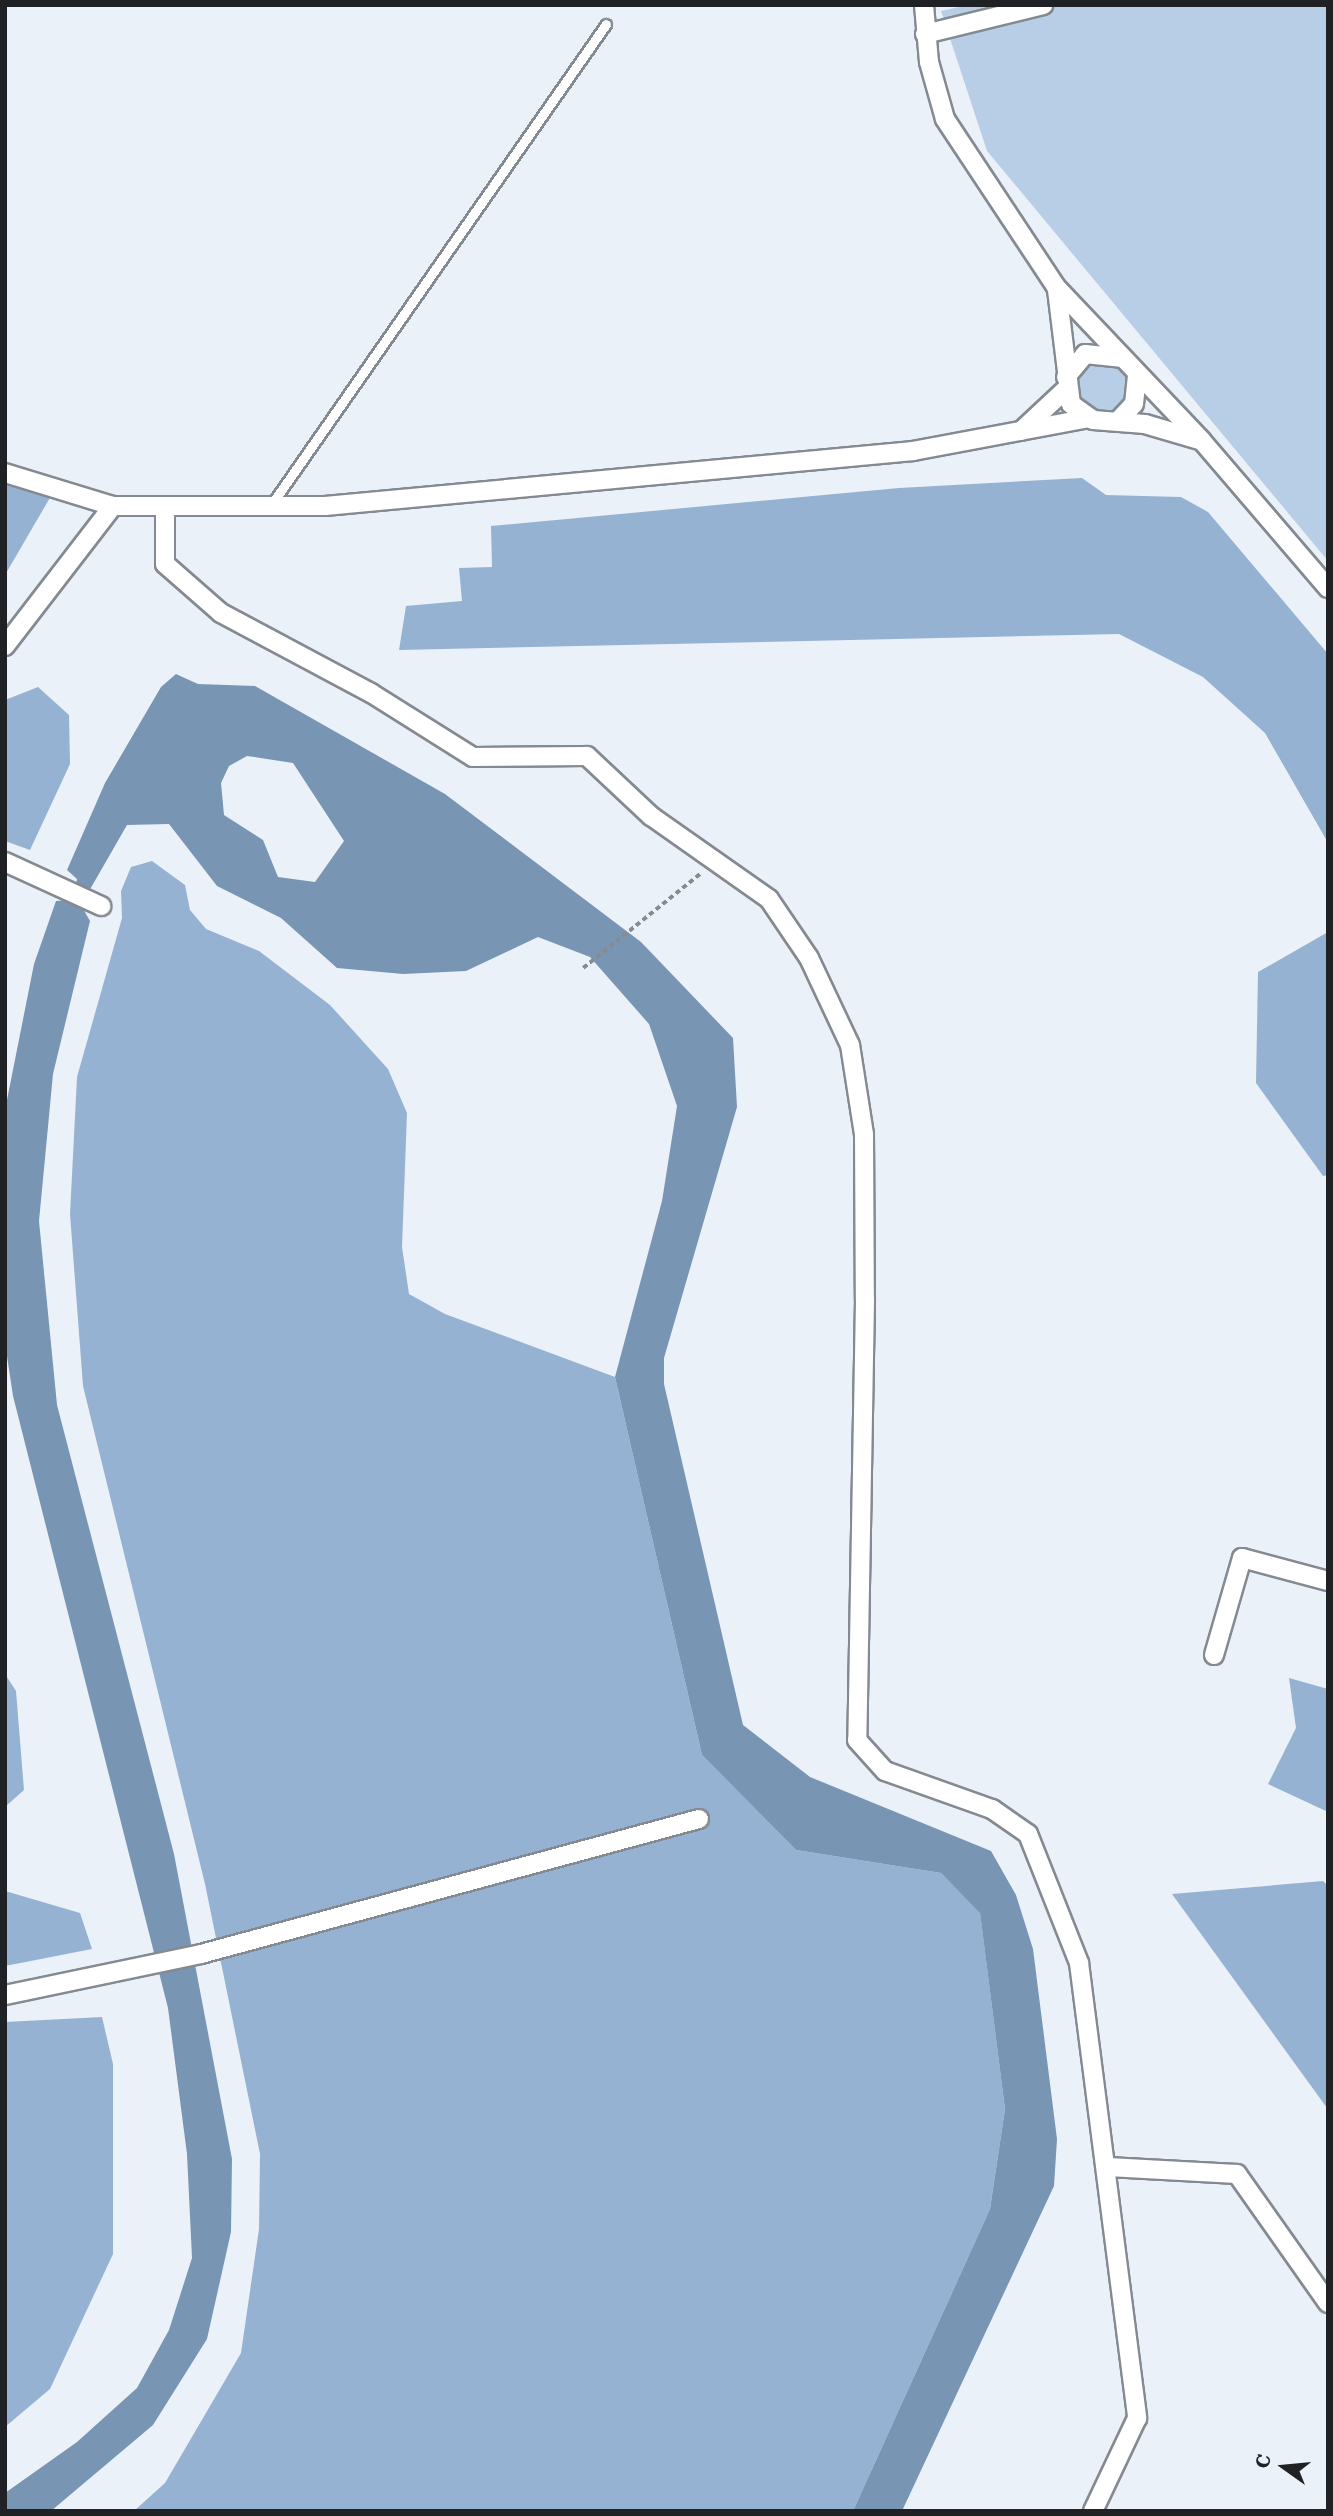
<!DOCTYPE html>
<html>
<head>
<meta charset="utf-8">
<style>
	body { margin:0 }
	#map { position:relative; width:1333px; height:2516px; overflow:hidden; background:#ebf1f9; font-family:"Roboto Serif",serif }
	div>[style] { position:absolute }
	.green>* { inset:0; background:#b8cee7 }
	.round { border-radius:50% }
	.forest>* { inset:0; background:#96b2d3 }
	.water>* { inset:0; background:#7995b4 }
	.path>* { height:3.5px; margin-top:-1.75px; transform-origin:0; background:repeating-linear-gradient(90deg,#878b91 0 5px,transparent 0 8.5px) }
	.roads { filter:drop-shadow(2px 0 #848a91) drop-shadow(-2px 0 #848a91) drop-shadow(0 2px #848a91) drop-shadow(0 -2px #848a91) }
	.service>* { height:9px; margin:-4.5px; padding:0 4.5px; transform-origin:4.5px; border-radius:4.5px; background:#fff }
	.minor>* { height:18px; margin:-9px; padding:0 9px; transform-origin:9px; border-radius:9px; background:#fff }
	span { translate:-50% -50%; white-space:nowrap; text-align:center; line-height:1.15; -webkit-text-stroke:6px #ebf1f9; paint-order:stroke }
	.frame { position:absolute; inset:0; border:7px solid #1f2124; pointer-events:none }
	.north { position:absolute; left:1249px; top:2432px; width:70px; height:70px; -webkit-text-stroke:5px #ebf1f9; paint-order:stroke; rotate:285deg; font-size:19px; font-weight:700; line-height:28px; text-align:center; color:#1f2124 }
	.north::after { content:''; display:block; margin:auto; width:24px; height:32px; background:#1f2124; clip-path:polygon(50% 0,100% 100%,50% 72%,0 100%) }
</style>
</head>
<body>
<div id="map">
	<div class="green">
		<div style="clip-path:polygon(968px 5px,1328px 5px,1328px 561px,987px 151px,941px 11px)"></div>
		<div class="round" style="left:1077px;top:360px;width:52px;height:52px"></div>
	</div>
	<div class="forest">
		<div style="clip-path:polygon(5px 473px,51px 496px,5px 575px)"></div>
		<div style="clip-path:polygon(1082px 478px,1106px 495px,1181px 497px,1208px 512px,1328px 654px,1327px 841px,1265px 733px,1203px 677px,1119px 634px,399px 650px,406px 606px,462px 601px,459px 568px,492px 567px,491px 526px,899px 488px)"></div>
		<div style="clip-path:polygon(38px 687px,69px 715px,70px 764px,30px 850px,5px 841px,5px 700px)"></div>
		<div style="clip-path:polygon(152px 861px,185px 885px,190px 910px,206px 929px,259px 951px,330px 1005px,388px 1069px,407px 1113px,402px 1247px,409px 1294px,445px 1314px,615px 1377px,702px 1755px,796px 1850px,941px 1873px,980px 1912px,1005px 2109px,990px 2209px,853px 2511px,134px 2511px,165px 2483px,241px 2353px,259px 2229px,260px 2154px,205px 1884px,83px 1386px,70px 1214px,77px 1077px,122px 918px,121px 891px,131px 867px)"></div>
		<div style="clip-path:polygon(1328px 932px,1328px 1175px,1323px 1176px,1256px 1083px,1258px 972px)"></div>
		<div style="clip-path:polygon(5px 1674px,16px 1691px,24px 1790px,5px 1807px)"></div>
		<div style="clip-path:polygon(1289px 1678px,1328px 1689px,1328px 1812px,1268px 1784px,1296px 1728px)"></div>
		<div style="clip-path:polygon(1323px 1881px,1328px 1886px,1327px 2108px,1172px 1894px)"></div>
		<div style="clip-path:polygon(5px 1891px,80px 1913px,92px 1949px,5px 1966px)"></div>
		<div style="clip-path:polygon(102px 2017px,113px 2064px,113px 2254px,50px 2389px,5px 2427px,5px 2022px)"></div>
	</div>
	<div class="water">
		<div style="clip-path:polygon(evenodd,176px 674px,198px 684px,255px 686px,445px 794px,641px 942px,733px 1038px,737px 1107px,664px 1358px,664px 1384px,743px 1725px,810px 1777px,991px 1851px,1016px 1895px,1033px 1949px,1057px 2139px,1054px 2186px,902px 2511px,853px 2511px,990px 2209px,1005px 2109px,980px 1913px,941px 1873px,796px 1850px,702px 1755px,615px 1377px,662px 1201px,677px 1106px,649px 1024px,590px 957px,538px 937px,466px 971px,403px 974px,337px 968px,281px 918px,217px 886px,169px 824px,127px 825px,81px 905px,90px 921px,53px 1074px,39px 1221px,57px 1405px,174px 1854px,232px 2159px,231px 2232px,207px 2339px,153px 2425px,51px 2511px,5px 2511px,5px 2493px,77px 2442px,137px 2388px,169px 2330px,192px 2258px,187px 2154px,168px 2008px,13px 1396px,5px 1343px,5px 1110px,34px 964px,56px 901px,72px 900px,77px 879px,67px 870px,105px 783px,161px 687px,176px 674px,247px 756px,293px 763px,344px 841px,315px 882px,278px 877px,263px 840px,224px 815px,221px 783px,229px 766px,247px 756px)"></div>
	</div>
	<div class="path">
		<div style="left:583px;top:968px;width:150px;rotate:-38.8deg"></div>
	</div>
	<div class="roads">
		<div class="service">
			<div style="left:271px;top:505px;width:586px;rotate:-55.14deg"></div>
		</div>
		<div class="minor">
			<div style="left:924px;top:5px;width:57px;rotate:85deg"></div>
			<div style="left:929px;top:62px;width:59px;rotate:74.3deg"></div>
			<div style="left:945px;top:119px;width:201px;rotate:56.5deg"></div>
			<div style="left:1056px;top:287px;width:212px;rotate:46.5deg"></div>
			<div style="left:1202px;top:441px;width:194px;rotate:49.4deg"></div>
			<div style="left:925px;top:34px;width:122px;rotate:-13.8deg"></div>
			<div style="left:1057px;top:290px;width:115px;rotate:83deg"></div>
			<div style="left:1071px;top:404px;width:27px;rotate:36deg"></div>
			<div style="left:1093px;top:420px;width:52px;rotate:4.4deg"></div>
			<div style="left:1145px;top:424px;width:56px;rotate:16.5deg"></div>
			<div style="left:1066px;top:377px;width:30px;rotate:-50deg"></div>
			<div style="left:1085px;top:354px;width:36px;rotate:6deg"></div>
			<div style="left:1118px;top:421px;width:23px;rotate:-47deg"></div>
			<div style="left:1134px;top:404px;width:27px;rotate:-84deg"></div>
			<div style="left:1021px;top:431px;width:60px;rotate:-43deg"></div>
			<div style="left:5px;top:473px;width:113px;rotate:17deg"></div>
			<div style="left:113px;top:506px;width:212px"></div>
			<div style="left:325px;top:506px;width:591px;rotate:-5.34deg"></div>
			<div style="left:913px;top:451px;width:180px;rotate:-10.6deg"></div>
			<div style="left:165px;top:511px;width:53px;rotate:90deg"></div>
			<div style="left:165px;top:564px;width:74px;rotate:41.2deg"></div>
			<div style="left:221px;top:613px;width:170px;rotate:28.1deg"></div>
			<div style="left:371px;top:693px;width:120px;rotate:32.1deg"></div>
			<div style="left:473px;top:757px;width:114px;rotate:-0.5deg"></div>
			<div style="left:587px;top:756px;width:88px;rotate:43.2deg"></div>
			<div style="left:651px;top:816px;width:144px;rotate:35.1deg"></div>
			<div style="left:769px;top:899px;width:71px;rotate:55.9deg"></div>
			<div style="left:809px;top:958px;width:96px;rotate:64.8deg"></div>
			<div style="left:850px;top:1045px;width:90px;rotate:81.1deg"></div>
			<div style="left:864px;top:1134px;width:166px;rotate:89.7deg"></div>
			<div style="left:865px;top:1300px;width:440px;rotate:91deg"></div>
			<div style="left:857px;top:1740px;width:42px;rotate:47.9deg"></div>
			<div style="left:885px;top:1771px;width:114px;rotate:19.6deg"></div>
			<div style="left:992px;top:1809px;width:44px;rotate:34.8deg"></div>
			<div style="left:1028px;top:1834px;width:139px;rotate:68.4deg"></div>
			<div style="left:1079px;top:1963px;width:459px;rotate:82.7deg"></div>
			<div style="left:1137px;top:2418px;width:103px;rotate:115.3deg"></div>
			<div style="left:5px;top:646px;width:177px;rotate:-52.4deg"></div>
			<div style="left:5px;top:862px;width:106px;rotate:24.6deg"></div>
			<div style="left:1214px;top:1655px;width:101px;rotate:-73.9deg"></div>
			<div style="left:1242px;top:1558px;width:89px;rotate:15deg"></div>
			<div style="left:5px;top:1995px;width:200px;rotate:-11.8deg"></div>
			<div style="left:201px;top:1954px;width:516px;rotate:-15.17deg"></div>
			<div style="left:1108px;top:2167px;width:129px;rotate:3.1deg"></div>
			<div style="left:1237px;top:2174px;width:158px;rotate:54.8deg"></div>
		</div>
	</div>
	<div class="frame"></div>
	<div class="north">С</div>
</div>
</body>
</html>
